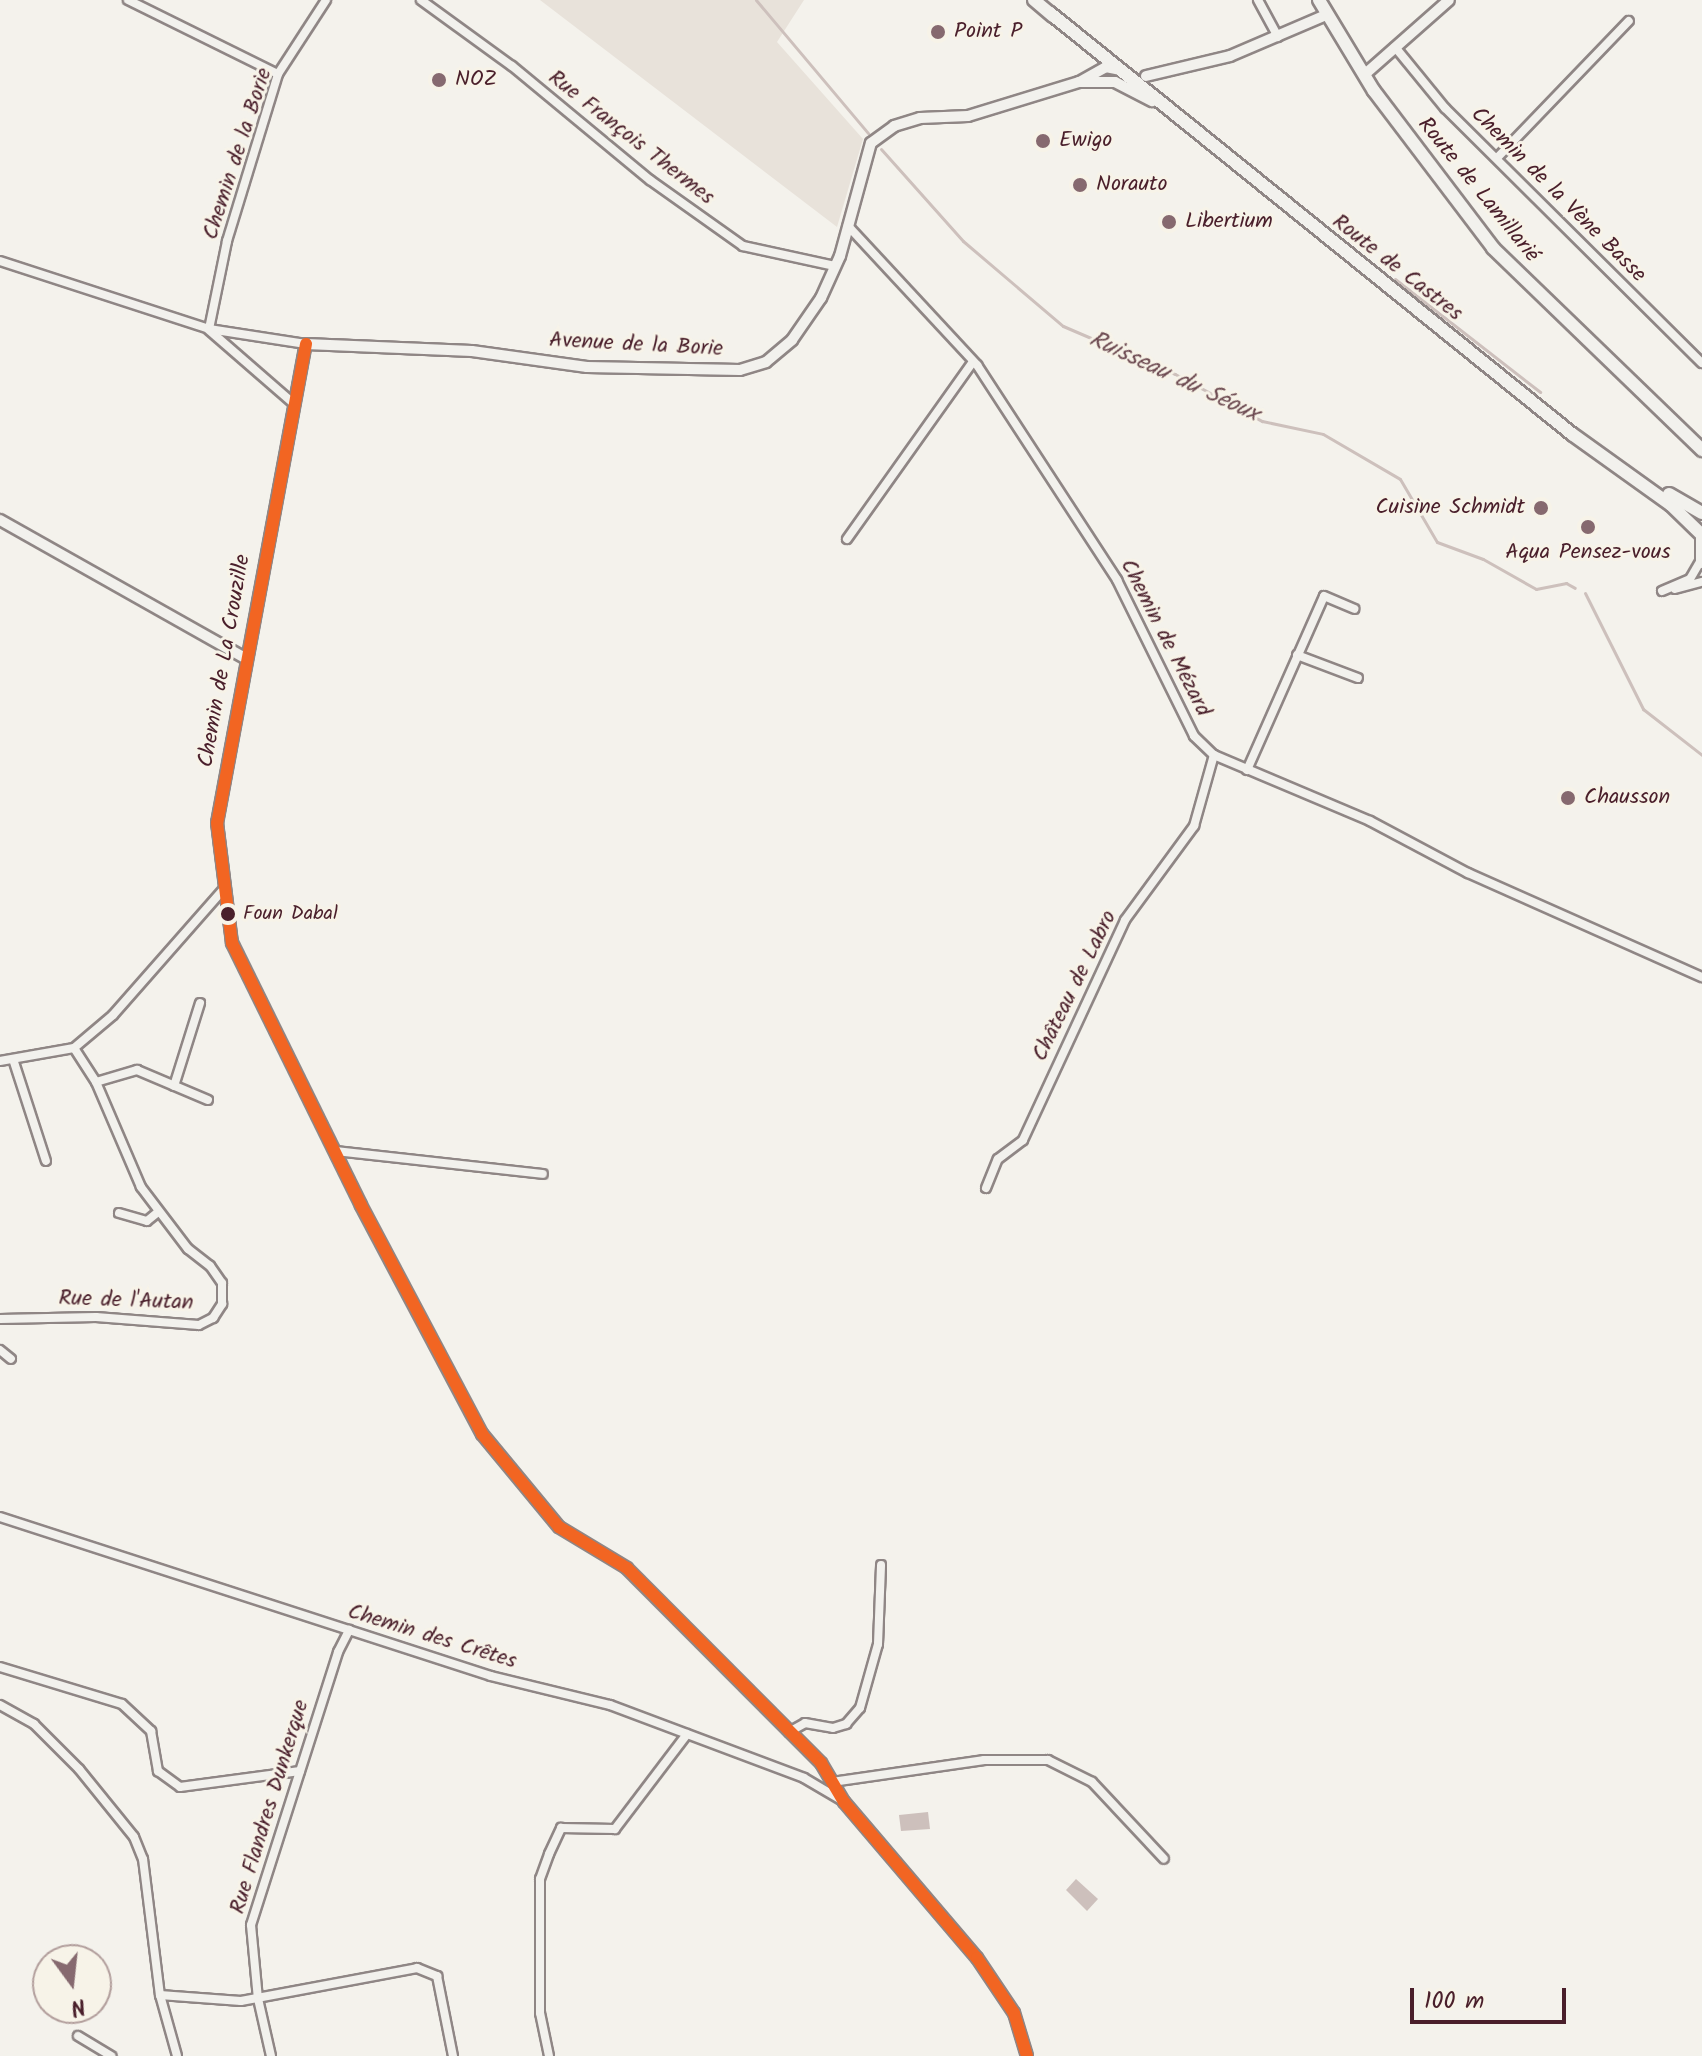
<!DOCTYPE html>
<html>
<head>
<meta charset="utf-8">
<style>
	body { margin:0 }
	#map { position:relative; width:1702px; height:2056px; overflow:hidden; background:#f4f2ec; font-family:Kalam,sans-serif }
	div>[style] { position:absolute }
	.green>* { inset:0; background:#e8e2da }
	.water>* { inset:0; background:#cdc0bc }
	.stream>* { height:3px; margin:-1.5px; padding:0 1.5px; transform-origin:1.5px; border-radius:1.5px; background:#cdc0bc }
	.roads { filter:drop-shadow(2px 0 #8f8685) drop-shadow(-2px 0 #8f8685) drop-shadow(0 2px #8f8685) drop-shadow(0 -2px #8f8685) }
	.minor>* { height:8px; margin:-4px; padding:0 4px; transform-origin:4px; border-radius:4px; background:#f2f1ed }
	.tertiary>* { height:10px; margin:-5px; padding:0 5px; transform-origin:5px; border-radius:5px; background:#f2f1ed }
	.secondary>* { height:12px; margin:-6px; padding:0 6px; transform-origin:6px; border-radius:6px; background:#f2f1ed }
	.primary>* { height:12px; margin:-6px; padding:0 6px; transform-origin:6px; border-radius:6px; background:#f2f1ed }
	.bus-1>* { height:12px; margin:-6px; padding:0 6px; transform-origin:6px; border-radius:6px; background:#f26522 }
	.dots>* { width:22px; height:22px; translate:-50% -50%; box-sizing:border-box; border:4px solid #f7f3e8; border-radius:50% }
	span { translate:-50% -50%; white-space:nowrap; text-align:center; line-height:1.15; -webkit-text-stroke:6px #f7f3e8; paint-order:stroke }
	.bus-label { font-size:20px; color:#4a1f2b }
	.left { translate:0 -50%; text-align:left }
	.poi-label { font-size:22px; color:#4a1f2b }
	.right { translate:-100% -50%; text-align:right }
	.street-label { font-size:22px; color:#4a1f2b }
	.water-label { font-size:24px; color:#6c4950; font-style:italic }
	.north { position:absolute; left:32px; top:1944px; width:80px; height:80px; box-sizing:border-box; background:#f7f3e8; border:2px solid #b29e9c; border-radius:50%; rotate:165deg; font-size:22px; font-weight:700; line-height:32px; text-align:center; color:#4a1f2b }
	.north::after { content:''; display:block; margin:auto; width:28px; height:36px; background:#86696f; clip-path:polygon(50% 0,100% 100%,50% 72%,0 100%) }
	.scale { position:absolute; left:1410px; top:1988px; width:156px; height:36px; box-sizing:border-box; border:4px solid #4a1f2b; border-top:0; padding-left:10px; font-size:24px; line-height:28px; white-space:nowrap; color:#4a1f2b; -webkit-text-stroke:6px #f7f3e8; paint-order:stroke }
</style>
</head>
<body>
<div id="map">
	<div class="green">
		<div style="clip-path:polygon(540px 0,804px 0,777px 42px,863px 139px,837px 227px)"></div>
	</div>
	<div class="water">
		<div style="clip-path:polygon(928px 1812px,930px 1829px,901px 1831px,899px 1815px)"></div>
		<div style="clip-path:polygon(1076px 1879px,1098px 1899px,1087px 1911px,1066px 1890px)"></div>
	</div>
	<div class="stream">
		<div style="left:756px;top:0;width:174px;rotate:49.9deg"></div>
		<div style="left:881px;top:149px;width:123px;rotate:48.3deg"></div>
		<div style="left:963px;top:241px;width:131px;rotate:40.4deg"></div>
		<div style="left:1063px;top:326px;width:122px;rotate:23.2deg"></div>
		<div style="left:1175px;top:374px;width:99px;rotate:28.4deg"></div>
		<div style="left:1262px;top:421px;width:62px;rotate:12deg"></div>
		<div style="left:1323px;top:434px;width:89px;rotate:30.3deg"></div>
		<div style="left:1400px;top:479px;width:73px;rotate:59.6deg"></div>
		<div style="left:1437px;top:542px;width:49px;rotate:20.3deg"></div>
		<div style="left:1483px;top:559px;width:61px;rotate:29.5deg"></div>
		<div style="left:1536px;top:589px;width:31px;rotate:-11deg"></div>
		<div style="left:1566px;top:583px;width:10px;rotate:29deg"></div>
		<div style="left:1395px;top:279px;width:184px;rotate:37.9deg"></div>
		<div style="left:1585px;top:593px;width:130px;rotate:63.4deg"></div>
		<div style="left:1643px;top:709px;width:75px;rotate:37.9deg"></div>
	</div>
	<div class="roads">
		<div class="minor">
			<div style="left:128px;top:0;width:167px;rotate:26.3deg"></div>
			<div style="left:421px;top:0;width:112px;rotate:36deg"></div>
			<div style="left:512px;top:66px;width:179px;rotate:39.6deg"></div>
			<div style="left:650px;top:180px;width:114px;rotate:35.4deg"></div>
			<div style="left:743px;top:246px;width:94px;rotate:12.3deg"></div>
			<div style="left:1258px;top:0;width:42px;rotate:61.6deg"></div>
			<div style="left:1395px;top:47px;width:79px;rotate:50.7deg"></div>
			<div style="left:1445px;top:108px;width:362px;rotate:44.8deg"></div>
			<div style="left:1497px;top:158px;width:190px;rotate:-46.1deg"></div>
			<div style="left:848px;top:226px;width:190px;rotate:47.1deg"></div>
			<div style="left:977px;top:365px;width:257px;rotate:56.9deg"></div>
			<div style="left:1117px;top:580px;width:174px;rotate:63.7deg"></div>
			<div style="left:1194px;top:736px;width:28px;rotate:44deg"></div>
			<div style="left:1214px;top:755px;width:169px;rotate:22.9deg"></div>
			<div style="left:1370px;top:821px;width:111px;rotate:28deg"></div>
			<div style="left:1468px;top:873px;width:256px;rotate:24deg"></div>
			<div style="left:0;top:261px;width:220px;rotate:18deg"></div>
			<div style="left:209px;top:329px;width:98px;rotate:8.8deg"></div>
			<div style="left:209px;top:329px;width:90px;rotate:-78.4deg"></div>
			<div style="left:227px;top:241px;width:175px;rotate:-73deg"></div>
			<div style="left:278px;top:74px;width:88px;rotate:-57deg"></div>
			<div style="left:209px;top:330px;width:113px;rotate:41deg"></div>
			<div style="left:847px;top:539px;width:217px;rotate:-54.6deg"></div>
			<div style="left:1675px;top:589px;width:28px;rotate:-15deg"></div>
			<div style="left:1662px;top:591px;width:30px;rotate:-23deg"></div>
			<div style="left:1690px;top:579px;width:22px;rotate:-60deg"></div>
			<div style="left:1297px;top:655px;width:65px;rotate:20.7deg"></div>
			<div style="left:1247px;top:770px;width:190px;rotate:-66.1deg"></div>
			<div style="left:1324px;top:596px;width:33px;rotate:23deg"></div>
			<div style="left:13px;top:1059px;width:107px;rotate:72.1deg"></div>
			<div style="left:0;top:1061px;width:75px;rotate:-10deg"></div>
			<div style="left:74px;top:1048px;width:51px;rotate:-40.2deg"></div>
			<div style="left:113px;top:1015px;width:167px;rotate:-48.7deg"></div>
			<div style="left:96px;top:1082px;width:43px;rotate:-16.3deg"></div>
			<div style="left:137px;top:1070px;width:77px;rotate:22.9deg"></div>
			<div style="left:174px;top:1086px;width:87px;rotate:-72.6deg"></div>
			<div style="left:335px;top:1151px;width:209px;rotate:6.3deg"></div>
			<div style="left:986px;top:1188px;width:31px;rotate:-68deg"></div>
			<div style="left:998px;top:1159px;width:31px;rotate:-37deg"></div>
			<div style="left:1023px;top:1140px;width:242px;rotate:-65.1deg"></div>
			<div style="left:1125px;top:920px;width:117px;rotate:-53.7deg"></div>
			<div style="left:1194px;top:826px;width:74px;rotate:-74.3deg"></div>
			<div style="left:119px;top:1213px;width:29px;rotate:16deg"></div>
			<div style="left:147px;top:1221px;width:14px;rotate:-39deg"></div>
			<div style="left:0;top:1319px;width:96px;rotate:-1.2deg"></div>
			<div style="left:96px;top:1317px;width:103px;rotate:4.4deg"></div>
			<div style="left:199px;top:1325px;width:16px;rotate:-27deg"></div>
			<div style="left:213px;top:1318px;width:17px;rotate:-57deg"></div>
			<div style="left:222px;top:1304px;width:21px;rotate:-90deg"></div>
			<div style="left:222px;top:1283px;width:21px;rotate:-125deg"></div>
			<div style="left:210px;top:1266px;width:28px;rotate:-142deg"></div>
			<div style="left:188px;top:1249px;width:78px;rotate:-127.2deg"></div>
			<div style="left:141px;top:1187px;width:114px;rotate:-113.2deg"></div>
			<div style="left:96px;top:1082px;width:40px;rotate:-122.9deg"></div>
			<div style="left:0;top:1350px;width:14px;rotate:39deg"></div>
			<div style="left:0;top:1517px;width:516px;rotate:17.94deg"></div>
			<div style="left:491px;top:1676px;width:122px;rotate:13.7deg"></div>
			<div style="left:610px;top:1705px;width:207px;rotate:20.6deg"></div>
			<div style="left:804px;top:1778px;width:45px;rotate:30.5deg"></div>
			<div style="left:0;top:1667px;width:127px;rotate:16.9deg"></div>
			<div style="left:122px;top:1704px;width:40px;rotate:43deg"></div>
			<div style="left:151px;top:1731px;width:41px;rotate:80.1deg"></div>
			<div style="left:158px;top:1771px;width:27px;rotate:36deg"></div>
			<div style="left:180px;top:1787px;width:121px;rotate:-7.6deg"></div>
			<div style="left:0;top:1705px;width:39px;rotate:29deg"></div>
			<div style="left:34px;top:1724px;width:64px;rotate:45deg"></div>
			<div style="left:79px;top:1769px;width:87px;rotate:51deg"></div>
			<div style="left:134px;top:1837px;width:24px;rotate:68deg"></div>
			<div style="left:143px;top:1859px;width:137px;rotate:82.9deg"></div>
			<div style="left:160px;top:1995px;width:63px;rotate:74.4deg"></div>
			<div style="left:789px;top:1732px;width:18px;rotate:-29deg"></div>
			<div style="left:805px;top:1723px;width:28px;rotate:10deg"></div>
			<div style="left:833px;top:1728px;width:14px;rotate:-17deg"></div>
			<div style="left:846px;top:1724px;width:21px;rotate:-49deg"></div>
			<div style="left:860px;top:1708px;width:66px;rotate:-74.3deg"></div>
			<div style="left:878px;top:1644px;width:79px;rotate:-87.8deg"></div>
			<div style="left:832px;top:1782px;width:154px;rotate:-8.2deg"></div>
			<div style="left:984px;top:1760px;width:64px"></div>
			<div style="left:1048px;top:1760px;width:49px;rotate:26.6deg"></div>
			<div style="left:1092px;top:1782px;width:105px;rotate:46.9deg"></div>
			<div style="left:160px;top:1995px;width:81px;rotate:4.2deg"></div>
			<div style="left:241px;top:2001px;width:179px;rotate:-10.6deg"></div>
			<div style="left:417px;top:1968px;width:22px;rotate:22deg"></div>
			<div style="left:437px;top:1976px;width:82px;rotate:78.7deg"></div>
			<div style="left:78px;top:2036px;width:39px;rotate:31deg"></div>
			<div style="left:271px;top:2056px;width:58px;rotate:-102.8deg"></div>
			<div style="left:258px;top:1999px;width:74px;rotate:-95.4deg"></div>
			<div style="left:251px;top:1925px;width:287px;rotate:-72.3deg"></div>
			<div style="left:338px;top:1652px;width:25px;rotate:-63deg"></div>
			<div style="left:549px;top:2056px;width:44px;rotate:-101.8deg"></div>
			<div style="left:540px;top:2013px;width:134px;rotate:-90deg"></div>
			<div style="left:540px;top:1879px;width:27px;rotate:-70deg"></div>
			<div style="left:549px;top:1854px;width:29px;rotate:-65deg"></div>
			<div style="left:561px;top:1828px;width:54px;rotate:1.1deg"></div>
			<div style="left:615px;top:1829px;width:119px;rotate:-52.8deg"></div>
		</div>
		<div class="tertiary">
			<div style="left:1364px;top:75px;width:113px;rotate:-41.4deg"></div>
			<div style="left:1146px;top:76px;width:86px;rotate:-13.4deg"></div>
			<div style="left:1230px;top:56px;width:104px;rotate:-23.1deg"></div>
			<div style="left:1081px;top:81px;width:29px;rotate:-29deg"></div>
			<div style="left:1106px;top:67px;width:14px;rotate:12deg"></div>
			<div style="left:0;top:520px;width:281px;rotate:29.4deg"></div>
			<div style="left:1027px;top:2056px;width:45px;rotate:-106.8deg"></div>
			<div style="left:1014px;top:2013px;width:66px;rotate:-123.9deg"></div>
			<div style="left:977px;top:1958px;width:205px;rotate:-130.4deg"></div>
			<div style="left:844px;top:1802px;width:45px;rotate:-120.5deg"></div>
			<div style="left:821px;top:1763px;width:275px;rotate:-134.9deg"></div>
			<div style="left:627px;top:1568px;width:79px;rotate:-148.9deg"></div>
			<div style="left:559px;top:1527px;width:121px;rotate:-129.6deg"></div>
			<div style="left:482px;top:1434px;width:259px;rotate:-117.9deg"></div>
			<div style="left:361px;top:1205px;width:292px;rotate:-116.2deg"></div>
			<div style="left:232px;top:943px;width:121px;rotate:-97.1deg"></div>
			<div style="left:217px;top:823px;width:487px;rotate:-79.5deg"></div>
			<div style="left:306px;top:344px;width:166px;rotate:2.4deg"></div>
			<div style="left:472px;top:351px;width:116px;rotate:7.9deg"></div>
			<div style="left:587px;top:367px;width:153px;rotate:1.1deg"></div>
			<div style="left:740px;top:370px;width:27px;rotate:-17deg"></div>
			<div style="left:766px;top:362px;width:34px;rotate:-40deg"></div>
			<div style="left:792px;top:340px;width:51px;rotate:-55.4deg"></div>
			<div style="left:821px;top:298px;width:46px;rotate:-65.7deg"></div>
			<div style="left:840px;top:256px;width:117px;rotate:-74.7deg"></div>
			<div style="left:871px;top:143px;width:29px;rotate:-36deg"></div>
			<div style="left:894px;top:126px;width:27px;rotate:-17deg"></div>
			<div style="left:920px;top:118px;width:48px;rotate:-2.4deg"></div>
			<div style="left:968px;top:116px;width:116px;rotate:-17deg"></div>
			<div style="left:1079px;top:82px;width:36px"></div>
			<div style="left:1115px;top:82px;width:42px;rotate:27.2deg"></div>
		</div>
		<div class="secondary">
			<div style="left:1319px;top:0;width:106px;rotate:58.9deg"></div>
			<div style="left:1374px;top:91px;width:197px;rotate:52.8deg"></div>
			<div style="left:1493px;top:248px;width:291px;rotate:44deg"></div>
		</div>
		<div class="primary">
			<div style="left:1034px;top:0;width:25px;rotate:40deg"></div>
			<div style="left:1050px;top:13px;width:671px;rotate:38.89deg"></div>
			<div style="left:1572px;top:434px;width:122px;rotate:35.6deg"></div>
			<div style="left:1671px;top:505px;width:43px;rotate:44.1deg"></div>
			<div style="left:1669px;top:494px;width:38px;rotate:30deg"></div>
			<div style="left:1702px;top:538px;width:24px;rotate:90deg"></div>
		</div>
	</div>
	<div class="bus-1">
		<div style="left:306px;top:344px;width:487px;rotate:100.5deg"></div>
		<div style="left:217px;top:823px;width:121px;rotate:82.9deg"></div>
		<div style="left:232px;top:943px;width:292px;rotate:63.8deg"></div>
		<div style="left:361px;top:1205px;width:259px;rotate:62.1deg"></div>
		<div style="left:482px;top:1434px;width:121px;rotate:50.4deg"></div>
		<div style="left:559px;top:1527px;width:79px;rotate:31.1deg"></div>
		<div style="left:627px;top:1568px;width:275px;rotate:45.1deg"></div>
		<div style="left:821px;top:1763px;width:45px;rotate:59.5deg"></div>
		<div style="left:844px;top:1802px;width:205px;rotate:49.6deg"></div>
		<div style="left:977px;top:1958px;width:66px;rotate:56.1deg"></div>
		<div style="left:1014px;top:2013px;width:45px;rotate:73.2deg"></div>
	</div>
	<div class="dots">
		<div style="left:938px;top:32px;background:#86696f"></div>
		<div style="left:439px;top:80px;background:#86696f"></div>
		<div style="left:1043px;top:141px;background:#86696f"></div>
		<div style="left:1080px;top:185px;background:#86696f"></div>
		<div style="left:1169px;top:222px;background:#86696f"></div>
		<div style="left:1541px;top:508px;background:#86696f"></div>
		<div style="left:1588px;top:527px;background:#86696f"></div>
		<div style="left:1568px;top:798px;background:#86696f"></div>
		<div style="left:228px;top:914px;background:#4a1f2b"></div>
	</div>
	<div class="bus-label">
		<span class="left" style="left:243px;top:914px">Foun Dabal</span>
	</div>
	<div class="poi-label">
		<span class="left" style="left:954px;top:32px">Point P</span>
		<span class="left" style="left:455px;top:80px">NOZ</span>
		<span class="left" style="left:1059px;top:141px">Ewigo</span>
		<span class="left" style="left:1096px;top:185px">Norauto</span>
		<span class="left" style="left:1185px;top:222px">Libertium</span>
		<span class="right" style="left:1525px;top:508px">Cuisine Schmidt</span>
		<span style="left:1588px;top:553px">Aqua Pensez-vous</span>
		<span class="left" style="left:1584px;top:798px">Chausson</span>
	</div>
	<div class="street-label">
		<span style="left:631px;top:138px;rotate:38deg">Rue François Thermes</span>
		<span style="left:238px;top:154px;rotate:-72deg">Chemin de la Borie</span>
		<span style="left:1478px;top:190px;rotate:51deg">Route de Lamillarié</span>
		<span style="left:1558px;top:195px;rotate:45deg">Chemin de la Vène Basse</span>
		<span style="left:1397px;top:268px;rotate:38deg">Route de Castres</span>
		<span style="left:636px;top:345px;rotate:3deg">Avenue de la Borie</span>
		<span style="left:1165px;top:638px;rotate:63deg">Chemin de Mézard</span>
		<span style="left:225px;top:661px;rotate:-80deg">Chemin de La Crouzille</span>
		<span style="left:1075px;top:986px;rotate:-64deg">Château de Labro</span>
		<span style="left:126px;top:1301px;rotate:2deg">Rue de l'Autan</span>
		<span style="left:432px;top:1637px;rotate:17deg">Chemin des Crêtes</span>
		<span style="left:270px;top:1807px;rotate:-73deg">Rue Flandres Dunkerque</span>
	</div>
	<div class="water-label">
		<span style="left:1174px;top:377px;rotate:25deg">Ruisseau du Séoux</span>
	</div>
	<div class="north">N</div>
	<div class="scale">100 m</div>
</div>
</body>
</html>
